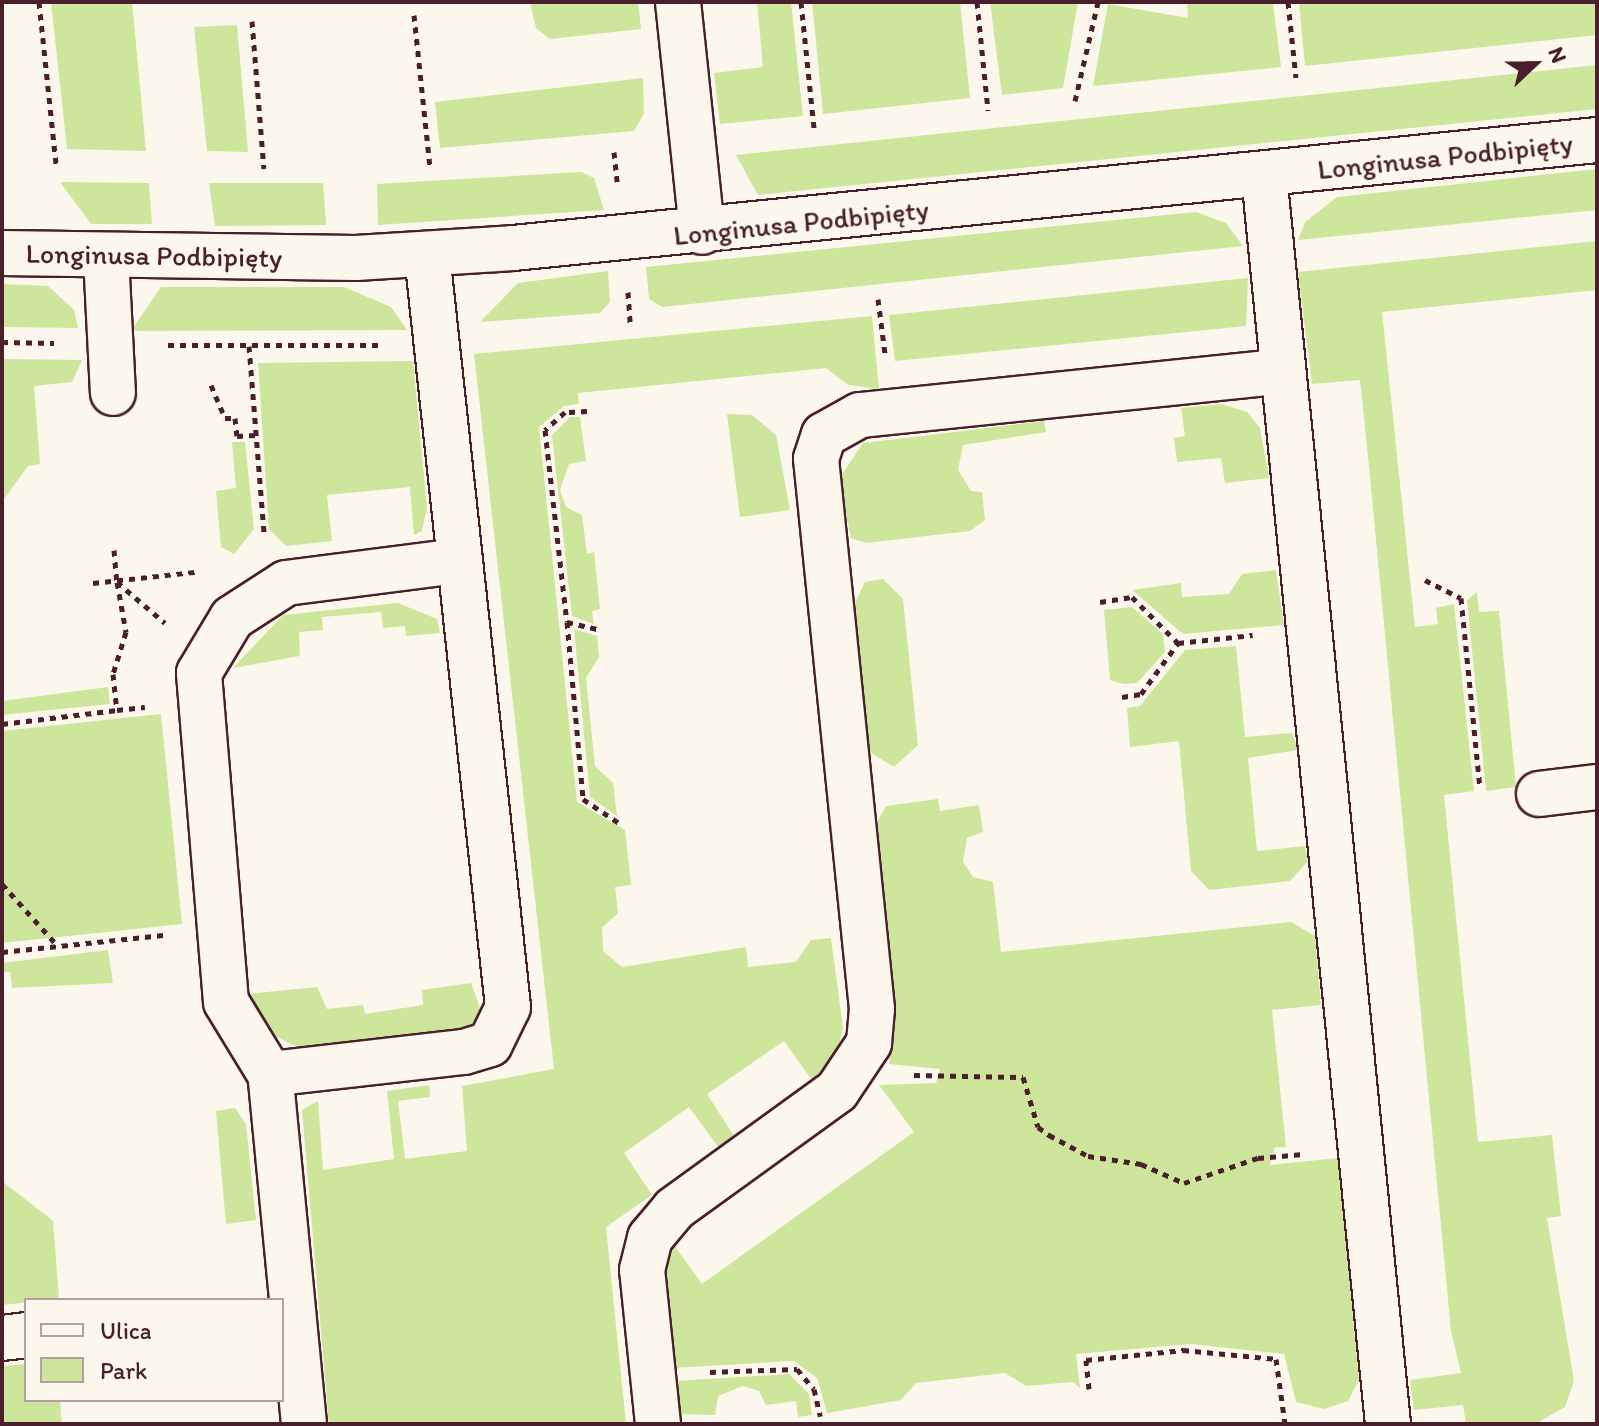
<!DOCTYPE html>
<html>
<head>
<meta charset="utf-8">
<style>
	body { margin:0 }
	#map { position:relative; width:1599px; height:1426px; overflow:hidden; background:#fbf7ec; font-family:Itim,sans-serif }
	div>[style] { position:absolute }
	.green>* { inset:0; background:#cde69c }
	.path>* { height:5px; margin-top:-2.5px; transform-origin:0; background:repeating-linear-gradient(90deg,#4a1f2b 0 6px,transparent 0 12px) }
	.roads { filter:drop-shadow(2px 0 #4a1f2b) drop-shadow(-2px 0 #4a1f2b) drop-shadow(0 2px #4a1f2b) drop-shadow(0 -2px #4a1f2b) }
	.minor>* { height:44px; margin:-22px; padding:0 22px; transform-origin:22px; border-radius:22px; background:#fbf7ec }
	span { translate:-50% -50%; white-space:nowrap; text-align:center; line-height:1.15; -webkit-text-stroke:7px #fbf7ec; paint-order:stroke }
	.street-label { font-size:28px; color:#4a1f2b }
	.frame { position:absolute; inset:0; border:4px solid #4a1f2b; pointer-events:none }
	.legend { position:absolute; left:24px; top:1298px; width:260px; height:104px; box-sizing:border-box; background:#fbf7ec; border:2px solid #b4a19f; margin:0; padding:10px 14px; list-style:none; font-size:24px; color:#4a1f2b }
	.legend li { display:flex; align-items:center; gap:16px; height:40px }
	.legend b { width:40px; border:2px solid #b4a19f }
	.north { position:absolute; left:1495px; top:24px; width:80px; height:80px; -webkit-text-stroke:6px #fbf7ec; paint-order:stroke; rotate:68deg; font-size:22px; font-weight:700; line-height:32px; text-align:center; color:#4a1f2b }
	.north::after { content:''; display:block; margin:auto; width:28px; height:36px; background:#4a1f2b; clip-path:polygon(50% 0,100% 100%,50% 72%,0 100%) }
</style>
</head>
<body>
<div id="map">
	<div class="green">
		<div style="clip-path:polygon(51px 2px,132px 2px,146px 151px,67px 149px)"></div>
		<div style="clip-path:polygon(530px 2px,638px 2px,641px 29px,550px 39px,536px 28px)"></div>
		<div style="clip-path:polygon(757px 2px,791px 2px,803px 116px,720px 124px,714px 73px,763px 67px)"></div>
		<div style="clip-path:polygon(812px 2px,960px 2px,970px 98px,823px 114px)"></div>
		<div style="clip-path:polygon(990px 2px,1078px 2px,1063px 88px,1002px 95px)"></div>
		<div style="clip-path:polygon(1187px 2px,1273px 3px,1281px 67px,1093px 86px,1108px 4px,1188px 18px)"></div>
		<div style="clip-path:polygon(1299px 2px,1597px 2px,1597px 35px,1305px 66px)"></div>
		<div style="clip-path:polygon(237px 25px,248px 152px,207px 151px,194px 27px)"></div>
		<div style="clip-path:polygon(1597px 65px,1597px 109px,758px 195px,736px 155px)"></div>
		<div style="clip-path:polygon(643px 78px,644px 114px,634px 131px,440px 148px,435px 102px)"></div>
		<div style="clip-path:polygon(1597px 169px,1597px 210px,1298px 240px,1305px 222px,1337px 197px)"></div>
		<div style="clip-path:polygon(581px 172px,594px 178px,604px 210px,378px 225px,377px 184px)"></div>
		<div style="clip-path:polygon(60px 182px,149px 183px,152px 224px,91px 224px)"></div>
		<div style="clip-path:polygon(209px 183px,323px 183px,326px 225px,215px 226px)"></div>
		<div style="clip-path:polygon(1196px 212px,1226px 223px,1243px 246px,662px 307px,649px 299px,646px 267px)"></div>
		<div style="clip-path:polygon(1597px 241px,1597px 290px,1382px 312px,1415px 627px,1438px 624px,1436px 608px,1454px 604px,1474px 791px,1444px 795px,1478px 1142px,1552px 1135px,1561px 1216px,1547px 1218px,1574px 1381px,1565px 1407px,1535px 1424px,1466px 1424px,1463px 1405px,1414px 1410px,1410px 1380px,1461px 1373px,1451px 1331px,1369px 466px,1360px 380px,1312px 384px,1298px 272px)"></div>
		<div style="clip-path:polygon(608px 271px,610px 302px,600px 313px,480px 322px,518px 283px)"></div>
		<div style="clip-path:polygon(1248px 278px,1246px 326px,895px 361px,889px 315px)"></div>
		<div style="clip-path:polygon(2px 284px,48px 286px,74px 310px,78px 328px,2px 327px)"></div>
		<div style="clip-path:polygon(161px 287px,344px 287px,391px 307px,407px 330px,131px 331px)"></div>
		<div style="clip-path:polygon(872px 316px,879px 389px,848px 385px,826px 368px,578px 393px,579px 404px,564px 406px,539px 427px,577px 802px,625px 830px,631px 885px,615px 887px,618px 913px,602px 928px,603px 951px,622px 967px,746px 947px,748px 967px,796px 962px,811px 940px,831px 938px,843px 1028px,837px 1054px,812px 1080px,784px 1041px,707px 1094px,734px 1136px,719px 1148px,689px 1107px,624px 1153px,652px 1195px,606px 1227px,626px 1424px,329px 1424px,302px 1110px,318px 1101px,323px 1170px,394px 1159px,387px 1091px,429px 1085px,430px 1097px,398px 1101px,405px 1159px,467px 1151px,462px 1086px,554px 1069px,474px 354px)"></div>
		<div style="clip-path:polygon(2px 359px,82px 360px,72px 382px,34px 386px,40px 464px,28px 466px,2px 502px)"></div>
		<div style="clip-path:polygon(413px 361px,427px 508px,422px 531px,414px 535px,410px 487px,327px 495px,332px 541px,286px 546px,269px 529px,258px 363px)"></div>
		<div style="clip-path:polygon(1222px 404px,1247px 412px,1260px 428px,1269px 478px,1225px 483px,1221px 458px,1177px 462px,1174px 438px,1185px 436px,1181px 408px)"></div>
		<div style="clip-path:polygon(727px 414px,752px 415px,776px 435px,790px 510px,740px 517px)"></div>
		<div style="clip-path:polygon(570px 417px,580px 417px,586px 461px,569px 464px,560px 490px,566px 507px,582px 515px,587px 554px,594px 552px,600px 609px,592px 611px,594px 624px,572px 616px,552px 435px)"></div>
		<div style="clip-path:polygon(1044px 421px,1046px 432px,963px 445px,958px 470px,971px 491px,982px 492px,985px 520px,970px 531px,866px 543px,851px 538px,839px 479px,863px 443px)"></div>
		<div style="clip-path:polygon(232px 442px,245px 442px,254px 529px,234px 554px,221px 547px,216px 491px,236px 488px)"></div>
		<div style="clip-path:polygon(1276px 570px,1284px 625px,1183px 634px,1132px 590px,1181px 583px,1182px 597px,1229px 594px,1242px 574px)"></div>
		<div style="clip-path:polygon(883px 579px,903px 599px,918px 745px,894px 767px,868px 751px,853px 607px,865px 582px)"></div>
		<div style="clip-path:polygon(1477px 592px,1479px 612px,1499px 611px,1516px 787px,1486px 791px,1467px 600px)"></div>
		<div style="clip-path:polygon(398px 603px,437px 619px,440px 633px,406px 636px,405px 626px,383px 628px,381px 612px,322px 617px,323px 630px,299px 632px,300px 656px,233px 668px,283px 615px)"></div>
		<div style="clip-path:polygon(1132px 607px,1163px 634px,1165px 652px,1137px 683px,1124px 684px,1110px 680px,1104px 610px)"></div>
		<div style="clip-path:polygon(574px 629px,597px 636px,599px 657px,586px 678px,595px 766px,613px 783px,617px 816px,590px 797px)"></div>
		<div style="clip-path:polygon(1236px 646px,1245px 737px,1292px 733px,1298px 750px,1248px 758px,1257px 851px,1305px 846px,1308px 861px,1290px 881px,1209px 890px,1191px 871px,1179px 741px,1130px 747px,1127px 708px,1140px 706px,1185px 650px)"></div>
		<div style="clip-path:polygon(108px 687px,110px 704px,2px 715px,2px 701px)"></div>
		<div style="clip-path:polygon(161px 714px,182px 924px,2px 943px,2px 731px)"></div>
		<div style="clip-path:polygon(938px 799px,940px 811px,979px 805px,983px 832px,967px 838px,963px 862px,973px 877px,993px 882px,1001px 952px,1291px 922px,1315px 936px,1321px 1005px,1272px 1010px,1286px 1147px,1275px 1147px,1270px 1165px,1338px 1158px,1359px 1380px,1348px 1401px,1324px 1409px,1296px 1402px,1284px 1354px,1191px 1344px,1076px 1354px,1080px 1388px,1073px 1382px,1026px 1386px,1005px 1373px,916px 1383px,901px 1400px,827px 1413px,817px 1378px,794px 1361px,673px 1368px,663px 1282px,674px 1245px,702px 1284px,914px 1132px,879px 1085px,936px 1083px,940px 1069px,889px 1064px,894px 1017px,875px 825px,886px 806px)"></div>
		<div style="clip-path:polygon(108px 950px,113px 983px,12px 988px,10px 972px,2px 972px,2px 963px)"></div>
		<div style="clip-path:polygon(471px 983px,481px 1011px,469px 1028px,301px 1049px,273px 1035px,247px 994px,317px 987px,327px 1009px,363px 1005px,365px 1014px,423px 1005px,422px 990px)"></div>
		<div style="clip-path:polygon(235px 1108px,246px 1124px,256px 1220px,226px 1224px,216px 1111px)"></div>
		<div style="clip-path:polygon(2px 1181px,53px 1221px,59px 1299px,2px 1305px)"></div>
		<div style="clip-path:polygon(26px 1364px,26px 1400px,60px 1400px,62px 1424px,2px 1424px,2px 1366px)"></div>
		<div style="clip-path:polygon(789px 1374px,809px 1394px,812px 1415px,798px 1417px,796px 1401px,766px 1405px,759px 1391px,743px 1386px,718px 1396px,715px 1415px,677px 1414px,674px 1381px)"></div>
	</div>
	<div class="path">
		<div style="left:39px;top:2px;width:163px;rotate:84deg"></div>
		<div style="left:801px;top:2px;width:127px;rotate:84.1deg"></div>
		<div style="left:977px;top:2px;width:109px;rotate:84.2deg"></div>
		<div style="left:1288px;top:2px;width:76px;rotate:84deg"></div>
		<div style="left:414px;top:15px;width:152px;rotate:84deg"></div>
		<div style="left:252px;top:21px;width:148px;rotate:85.4deg"></div>
		<div style="left:1075px;top:101px;width:102px;rotate:-76.9deg"></div>
		<div style="left:614px;top:152px;width:30px;rotate:84deg"></div>
		<div style="left:628px;top:292px;width:32px;rotate:86deg"></div>
		<div style="left:878px;top:299px;width:55px;rotate:82.7deg"></div>
		<div style="left:2px;top:342px;width:52px;rotate:1.1deg"></div>
		<div style="left:168px;top:345px;width:210px"></div>
		<div style="left:249px;top:346px;width:187px;rotate:85.4deg"></div>
		<div style="left:211px;top:385px;width:36px;rotate:67deg"></div>
		<div style="left:225px;top:418px;width:10px"></div>
		<div style="left:235px;top:418px;width:18px;rotate:84deg"></div>
		<div style="left:237px;top:436px;width:18px;rotate:-3deg"></div>
		<div style="left:587px;top:411px;width:22px;rotate:177deg"></div>
		<div style="left:565px;top:412px;width:27px;rotate:138deg"></div>
		<div style="left:545px;top:430px;width:193px;rotate:83.5deg"></div>
		<div style="left:567px;top:622px;width:31px;rotate:13deg"></div>
		<div style="left:114px;top:550px;width:32px;rotate:85deg"></div>
		<div style="left:117px;top:582px;width:63px;rotate:40.5deg"></div>
		<div style="left:1425px;top:580px;width:40px;rotate:26.6deg"></div>
		<div style="left:1461px;top:598px;width:191px;rotate:84.3deg"></div>
		<div style="left:117px;top:582px;width:51px;rotate:79.8deg"></div>
		<div style="left:126px;top:632px;width:44px;rotate:107.2deg"></div>
		<div style="left:113px;top:674px;width:36px;rotate:84deg"></div>
		<div style="left:117px;top:710px;width:28px;rotate:-6deg"></div>
		<div style="left:93px;top:583px;width:103px;rotate:-6.2deg"></div>
		<div style="left:1100px;top:602px;width:32px;rotate:-9deg"></div>
		<div style="left:1132px;top:597px;width:65px;rotate:45deg"></div>
		<div style="left:567px;top:622px;width:178px;rotate:84.8deg"></div>
		<div style="left:583px;top:799px;width:43px;rotate:33.7deg"></div>
		<div style="left:1122px;top:697px;width:19px;rotate:-9deg"></div>
		<div style="left:1141px;top:694px;width:63px;rotate:-54deg"></div>
		<div style="left:1178px;top:643px;width:75px;rotate:-6.1deg"></div>
		<div style="left:2px;top:724px;width:116px;rotate:-6.9deg"></div>
		<div style="left:2px;top:884px;width:82px;rotate:48deg"></div>
		<div style="left:2px;top:952px;width:162px;rotate:-6deg"></div>
		<div style="left:914px;top:1075px;width:109px;rotate:1.1deg"></div>
		<div style="left:1023px;top:1077px;width:52px;rotate:73.3deg"></div>
		<div style="left:1038px;top:1127px;width:14px;rotate:36deg"></div>
		<div style="left:1049px;top:1135px;width:44px;rotate:28.3deg"></div>
		<div style="left:1088px;top:1156px;width:54px;rotate:8.6deg"></div>
		<div style="left:1141px;top:1164px;width:47px;rotate:23.8deg"></div>
		<div style="left:1184px;top:1183px;width:78px;rotate:-18.7deg"></div>
		<div style="left:1258px;top:1158px;width:45px;rotate:-5.1deg"></div>
		<div style="left:710px;top:1372px;width:87px;rotate:-2deg"></div>
		<div style="left:797px;top:1369px;width:26px;rotate:50deg"></div>
		<div style="left:814px;top:1389px;width:28px;rotate:77deg"></div>
		<div style="left:1089px;top:1389px;width:29px;rotate:-96deg"></div>
		<div style="left:1086px;top:1360px;width:98px;rotate:-5.9deg"></div>
		<div style="left:1183px;top:1350px;width:93px;rotate:5.5deg"></div>
		<div style="left:1276px;top:1359px;width:66px;rotate:82.1deg"></div>
	</div>
	<div class="roads">
		<div class="minor">
			<div style="left:678px;top:2px;width:231px;rotate:84deg"></div>
			<div style="left:1264px;top:175px;width:1255px;rotate:84.33deg"></div>
			<div style="left:2px;top:253px;width:354px;rotate:0.8deg"></div>
			<div style="left:356px;top:258px;width:157px;rotate:-3.6deg"></div>
			<div style="left:513px;top:248px;width:1089px;rotate:-5.69deg"></div>
			<div style="left:106px;top:256px;width:137px;rotate:87.1deg"></div>
			<div style="left:1539px;top:794px;width:58px;rotate:-6.9deg"></div>
			<div style="left:270px;top:1074px;width:84px;rotate:-121.4deg"></div>
			<div style="left:226px;top:1002px;width:330px;rotate:-94.7deg"></div>
			<div style="left:199px;top:673px;width:64px;rotate:-59deg"></div>
			<div style="left:232px;top:618px;width:64px;rotate:-32.9deg"></div>
			<div style="left:286px;top:583px;width:173px;rotate:-7.3deg"></div>
			<div style="left:2px;top:1338px;width:24px;rotate:-7deg"></div>
			<div style="left:304px;top:1424px;width:352px;rotate:-95.5deg"></div>
			<div style="left:270px;top:1074px;width:195px;rotate:-6.5deg"></div>
			<div style="left:464px;top:1052px;width:27px;rotate:-17deg"></div>
			<div style="left:490px;top:1044px;width:41px;rotate:-64.1deg"></div>
			<div style="left:508px;top:1007px;width:757px;rotate:-96.14deg"></div>
			<div style="left:658px;top:1424px;width:155px;rotate:-95.9deg"></div>
			<div style="left:642px;top:1270px;width:33px;rotate:-76deg"></div>
			<div style="left:650px;top:1238px;width:38px;rotate:-50deg"></div>
			<div style="left:674px;top:1209px;width:201px;rotate:-35.9deg"></div>
			<div style="left:837px;top:1091px;width:58px;rotate:-56.3deg"></div>
			<div style="left:869px;top:1043px;width:34px;rotate:-85deg"></div>
			<div style="left:872px;top:1009px;width:553px;rotate:-95.81deg"></div>
			<div style="left:816px;top:459px;width:25px;rotate:-72deg"></div>
			<div style="left:824px;top:435px;width:41px;rotate:-29.1deg"></div>
			<div style="left:860px;top:415px;width:425px;rotate:-5.9deg"></div>
		</div>
	</div>
	<div class="street-label">
		<span style="left:1445px;top:156px;rotate:-6deg">Longinusa Podbipięty</span>
		<span style="left:801px;top:222px;rotate:-6deg">Longinusa Podbipięty</span>
		<span style="left:154px;top:255px;rotate:1deg">Longinusa Podbipięty</span>
	</div>
	<div class="frame"></div>
	<ul class="legend">
	<li><b style="height:10px;background:#fbf7ec"></b>Ulica</li>
	<li><b style="height:22px;background:#cde69c"></b>Park</li>
	</ul>
	<div class="north">N</div>
</div>
</body>
</html>
